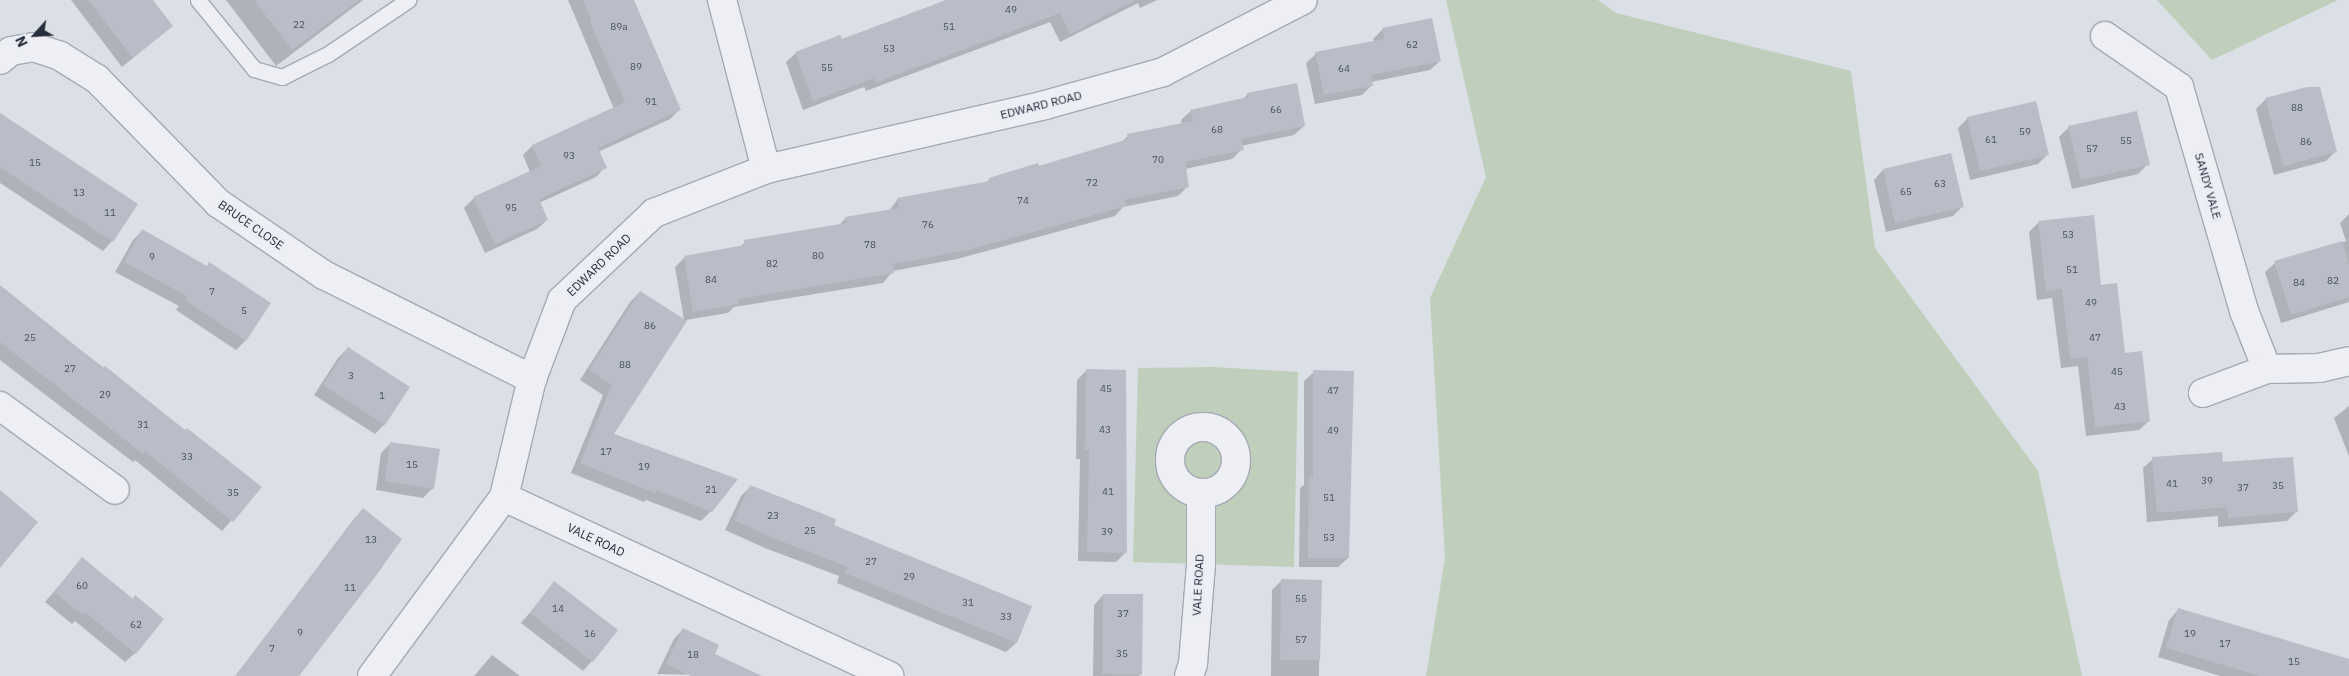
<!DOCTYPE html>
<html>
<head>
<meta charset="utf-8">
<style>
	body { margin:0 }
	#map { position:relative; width:2349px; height:676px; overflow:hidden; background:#dbdfe6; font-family:"IBM Plex Sans",sans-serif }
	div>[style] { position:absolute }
	.green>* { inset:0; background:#c0cfbc }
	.shadow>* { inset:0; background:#0003 }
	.building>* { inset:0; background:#b9bdc8 }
	.roads { filter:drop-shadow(1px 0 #a4a9b3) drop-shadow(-1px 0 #a4a9b3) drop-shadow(0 1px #a4a9b3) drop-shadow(0 -1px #a4a9b3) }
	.service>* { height:15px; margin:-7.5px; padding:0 7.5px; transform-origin:7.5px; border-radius:7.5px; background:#eeeff4 }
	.minor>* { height:28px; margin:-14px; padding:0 14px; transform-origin:14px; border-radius:14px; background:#eeeff4 }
	.minor>.ring { margin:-14px; padding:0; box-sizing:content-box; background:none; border:28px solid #eeeff4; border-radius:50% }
	span { translate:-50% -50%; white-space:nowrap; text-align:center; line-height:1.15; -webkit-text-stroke:5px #eaedf4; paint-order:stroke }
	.number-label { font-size:10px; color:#4a505e }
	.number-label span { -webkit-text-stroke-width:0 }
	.street-label { font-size:12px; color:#252c3b }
	.north { position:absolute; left:10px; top:10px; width:50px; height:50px; -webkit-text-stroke:4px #eaedf4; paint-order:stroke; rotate:244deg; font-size:14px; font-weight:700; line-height:20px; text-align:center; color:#252c3b }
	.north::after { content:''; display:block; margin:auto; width:18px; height:22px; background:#252c3b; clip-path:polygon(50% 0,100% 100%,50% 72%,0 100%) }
</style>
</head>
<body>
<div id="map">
	<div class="green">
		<div style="clip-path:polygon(1446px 0,1598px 0,1616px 13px,1851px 71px,1875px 248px,2038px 471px,2082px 676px,1426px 676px,1445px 557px,1430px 298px,1486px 177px)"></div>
		<div style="clip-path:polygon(2157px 0,2338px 0,2212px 60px)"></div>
		<div style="clip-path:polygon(1214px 367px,1298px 372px,1294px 567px,1133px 562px,1138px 368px)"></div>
	</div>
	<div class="shadow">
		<div style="clip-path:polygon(71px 0,151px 0,172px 26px,122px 67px)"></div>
		<div style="clip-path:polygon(226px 0,363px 0,276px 66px)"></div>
		<div style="clip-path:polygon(568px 0,633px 0,680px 109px,670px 119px,598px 152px,605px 167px,596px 177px,539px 203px,547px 220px,537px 229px,485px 253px,464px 208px,474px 198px,530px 172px,523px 155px,532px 146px,614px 109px)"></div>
		<div style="clip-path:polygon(949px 0,1157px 0,1140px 8px,1138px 3px,1060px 42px,1050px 22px,866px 91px,864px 87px,803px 110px,786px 62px,796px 53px,841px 40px)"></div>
		<div style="clip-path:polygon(1383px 29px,1440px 61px,1430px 70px,1371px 82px,1372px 85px,1362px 95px,1315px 104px,1306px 63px,1316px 54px,1374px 42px,1373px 39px)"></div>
		<div style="clip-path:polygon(1248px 94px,1304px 126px,1294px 135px,1241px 146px,1242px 149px,1232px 159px,1185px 169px,1188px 186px,1178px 196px,1123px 207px,1115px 216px,957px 259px,893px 271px,883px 283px,734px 307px,728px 313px,686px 320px,612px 434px,711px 511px,701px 521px,646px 500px,644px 502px,571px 473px,603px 395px,580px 380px,630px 302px,640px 292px,684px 320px,675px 267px,685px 257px,739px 248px,745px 242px,839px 225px,846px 218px,889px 211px,898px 199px,985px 183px,990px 179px,1038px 168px,1120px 143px,1128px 136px,1182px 124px,1181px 120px,1191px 111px,1242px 100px)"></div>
		<div style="clip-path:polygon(2266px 99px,2335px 152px,2326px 161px,2274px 175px,2256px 109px)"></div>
		<div style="clip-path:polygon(0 115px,112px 241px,103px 251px,0 183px)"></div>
		<div style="clip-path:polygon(1968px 118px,2047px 155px,2038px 164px,1970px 180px,1958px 128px)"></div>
		<div style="clip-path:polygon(2069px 127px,2148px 164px,2138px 174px,2072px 189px,2059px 137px)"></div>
		<div style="clip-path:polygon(1883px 170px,1962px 207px,1953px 216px,1886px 232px,1874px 180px)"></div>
		<div style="clip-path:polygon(2349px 214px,2349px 302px,2281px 323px,2265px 272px,2275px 263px,2346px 241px,2340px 223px)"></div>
		<div style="clip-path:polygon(2039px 222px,2100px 286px,2149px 421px,2139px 430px,2086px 436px,2078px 366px,2061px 368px,2052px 298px,2037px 300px,2029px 232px)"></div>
		<div style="clip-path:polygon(142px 231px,246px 340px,236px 350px,176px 310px,179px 306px,115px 272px,133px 240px)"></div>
		<div style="clip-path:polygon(0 288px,260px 488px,222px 531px,135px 460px,133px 462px,0 360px)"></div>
		<div style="clip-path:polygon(348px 348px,408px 388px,384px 425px,375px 434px,314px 395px,338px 358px)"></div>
		<div style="clip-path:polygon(1087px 370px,1126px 552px,1116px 562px,1078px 561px,1080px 459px,1076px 459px,1077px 380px)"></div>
		<div style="clip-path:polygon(1314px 372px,1348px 558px,1338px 567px,1299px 567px,1300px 488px,1304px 485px,1304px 381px)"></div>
		<div style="clip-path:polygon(2349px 406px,2349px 456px,2334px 418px)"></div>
		<div style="clip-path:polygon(391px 443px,433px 488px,423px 498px,376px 490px,381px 453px)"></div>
		<div style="clip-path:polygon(2153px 459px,2222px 463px,2296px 512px,2287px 521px,2218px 527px,2218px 516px,2147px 522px,2143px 468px)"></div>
		<div style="clip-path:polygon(750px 487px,833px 526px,1030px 607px,1016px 643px,1006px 652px,837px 583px,839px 576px,765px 548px,725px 530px,741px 496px)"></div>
		<div style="clip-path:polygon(363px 510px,297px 676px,236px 676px,353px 520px)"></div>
		<div style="clip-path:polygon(82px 559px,135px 653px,125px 662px,75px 621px,72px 624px,45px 602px)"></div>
		<div style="clip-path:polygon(1282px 580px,1320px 581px,1319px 676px,1271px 676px,1272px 590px)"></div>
		<div style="clip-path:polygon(555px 583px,592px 661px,583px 671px,521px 623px)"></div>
		<div style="clip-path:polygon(1103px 595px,1141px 674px,1139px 676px,1093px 676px,1094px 605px)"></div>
		<div style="clip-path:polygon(2178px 610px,2349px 660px,2349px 676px,2220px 676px,2158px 657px,2169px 620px)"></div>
		<div style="clip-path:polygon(683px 629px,713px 654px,759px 676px,657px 674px,674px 639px)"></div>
		<div style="clip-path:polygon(492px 655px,520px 676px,474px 676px)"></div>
	</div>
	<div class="building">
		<div style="clip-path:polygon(88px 0,153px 0,173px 26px,133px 58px)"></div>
		<div style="clip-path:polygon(254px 0,359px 0,292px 50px)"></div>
		<div style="clip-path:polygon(583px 0,634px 0,681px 110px,598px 148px,607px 168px,539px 199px,548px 220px,495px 244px,473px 197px,541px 166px,532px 145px,625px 102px,589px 20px,591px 19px)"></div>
		<div style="clip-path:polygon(946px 0,1136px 0,1070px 34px,1060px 13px,875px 83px,874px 78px,813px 101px,795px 52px,840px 35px,842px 39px)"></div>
		<div style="clip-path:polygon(1432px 18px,1441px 61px,1371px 75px,1373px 86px,1324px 95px,1315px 52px,1384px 39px,1382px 28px)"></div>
		<div style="clip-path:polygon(1297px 83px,1305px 126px,1241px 139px,1244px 150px,1185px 162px,1189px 187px,1124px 200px,1126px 206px,968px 250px,893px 264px,894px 273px,738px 299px,739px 304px,693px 312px,684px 256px,745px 245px,744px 240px,846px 223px,845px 217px,899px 208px,897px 198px,990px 181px,989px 178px,1038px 163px,1039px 166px,1128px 139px,1127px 134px,1193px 121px,1190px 110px,1248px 97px,1247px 93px)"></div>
		<div style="clip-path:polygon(2307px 87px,2320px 87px,2337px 152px,2283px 166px,2265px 98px)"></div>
		<div style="clip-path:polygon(2036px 101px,2049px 155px,1980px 171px,1967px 117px)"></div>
		<div style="clip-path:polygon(2137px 111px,2150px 165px,2081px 180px,2068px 126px)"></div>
		<div style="clip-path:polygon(0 113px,138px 204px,113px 242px,0 167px)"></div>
		<div style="clip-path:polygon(1951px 153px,1964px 207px,1895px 223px,1883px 169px)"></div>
		<div style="clip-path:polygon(2094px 215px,2101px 285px,2117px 283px,2125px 353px,2142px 351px,2150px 421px,2095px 427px,2087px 357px,2070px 359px,2062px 289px,2046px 291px,2038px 221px)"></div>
		<div style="clip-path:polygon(142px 229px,207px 266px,209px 262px,271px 303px,246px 341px,185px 300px,187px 296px,124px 262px)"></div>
		<div style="clip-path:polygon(2342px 241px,2349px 264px,2349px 297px,2291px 315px,2274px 261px)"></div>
		<div style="clip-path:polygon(0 285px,103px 368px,105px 366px,185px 430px,187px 428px,262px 487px,233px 522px,145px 451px,143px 454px,0 342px)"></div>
		<div style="clip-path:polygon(640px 291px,687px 321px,614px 434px,738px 479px,712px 512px,656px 490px,655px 493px,580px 463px,612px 385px,589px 370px)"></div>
		<div style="clip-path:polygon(348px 347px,410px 387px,385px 425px,323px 385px)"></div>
		<div style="clip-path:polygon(1086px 369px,1126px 370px,1127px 553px,1087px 552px,1089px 450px,1085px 450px)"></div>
		<div style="clip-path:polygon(1313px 370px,1354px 371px,1349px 558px,1308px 558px,1309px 477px,1313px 477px)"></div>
		<div style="clip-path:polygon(390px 442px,440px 449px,434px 489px,385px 481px)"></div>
		<div style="clip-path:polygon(2222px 452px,2223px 462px,2293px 457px,2298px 512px,2228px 518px,2227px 507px,2157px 513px,2152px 457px)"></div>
		<div style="clip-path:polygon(750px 485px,836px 519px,834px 525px,1032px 606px,1017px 643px,845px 573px,848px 567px,775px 539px,734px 520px)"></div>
		<div style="clip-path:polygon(0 490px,38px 522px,0 568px)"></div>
		<div style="clip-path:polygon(363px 508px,402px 539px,378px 573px,299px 676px,235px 676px)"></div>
		<div style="clip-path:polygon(82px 557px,133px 599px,135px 595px,164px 619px,136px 654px,85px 612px,83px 615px,54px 592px)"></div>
		<div style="clip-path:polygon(1281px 579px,1322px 580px,1320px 660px,1280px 660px)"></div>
		<div style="clip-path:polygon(554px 581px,618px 630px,593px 662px,530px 613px)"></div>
		<div style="clip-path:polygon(1103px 594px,1143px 594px,1142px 675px,1102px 674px)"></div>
		<div style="clip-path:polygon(2178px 608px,2349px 659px,2349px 676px,2260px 676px,2166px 648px)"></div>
		<div style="clip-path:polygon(683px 628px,719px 645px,715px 654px,762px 676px,691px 676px,666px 664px)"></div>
	</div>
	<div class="roads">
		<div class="service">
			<div style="left:198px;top:0;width:89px;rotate:50.9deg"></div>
			<div style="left:254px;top:69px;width:29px;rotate:16deg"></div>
			<div style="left:282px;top:77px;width:51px;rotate:-26.6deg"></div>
			<div style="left:328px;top:54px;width:97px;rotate:-34deg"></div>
		</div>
		<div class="minor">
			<div style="left:722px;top:0;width:175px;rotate:75.4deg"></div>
			<div style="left:2105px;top:36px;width:90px;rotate:34.6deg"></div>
			<div style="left:2179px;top:87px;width:233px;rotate:73.8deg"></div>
			<div style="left:2244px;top:311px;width:62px;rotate:68.4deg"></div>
			<div style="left:2267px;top:369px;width:52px;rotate:-1.1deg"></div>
			<div style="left:2319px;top:368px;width:31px;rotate:-13deg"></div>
			<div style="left:0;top:60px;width:14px;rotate:-39deg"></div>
			<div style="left:11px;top:51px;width:22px;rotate:-10deg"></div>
			<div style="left:33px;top:47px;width:28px;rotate:18deg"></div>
			<div style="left:60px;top:56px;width:44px;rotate:31.9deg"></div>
			<div style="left:97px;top:79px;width:173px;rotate:45.7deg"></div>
			<div style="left:218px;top:203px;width:128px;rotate:34.2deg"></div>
			<div style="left:324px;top:275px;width:233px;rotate:26.6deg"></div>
			<div style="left:2203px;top:393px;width:68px;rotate:-20.6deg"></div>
			<div style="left:0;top:406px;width:142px;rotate:36.1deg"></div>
			<div class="ring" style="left:1170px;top:427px;width:38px;height:38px"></div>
			<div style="left:504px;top:497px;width:121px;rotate:-76.7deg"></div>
			<div style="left:532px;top:379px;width:85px;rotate:-69.2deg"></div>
			<div style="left:562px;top:300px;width:127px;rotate:-43.4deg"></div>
			<div style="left:654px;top:213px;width:120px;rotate:-21.4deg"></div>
			<div style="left:766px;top:169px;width:286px;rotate:-12.9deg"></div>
			<div style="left:1045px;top:105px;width:123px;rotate:-15.6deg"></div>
			<div style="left:1163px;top:72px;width:157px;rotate:-27.2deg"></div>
			<div style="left:372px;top:676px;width:222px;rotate:-53.6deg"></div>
			<div style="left:504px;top:497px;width:425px;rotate:24.9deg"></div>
			<div style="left:1189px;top:676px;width:13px;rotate:-72deg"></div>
			<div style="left:1193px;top:664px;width:100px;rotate:-85.4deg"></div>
			<div style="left:1201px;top:564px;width:70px;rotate:-90deg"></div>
		</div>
	</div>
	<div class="number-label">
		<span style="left:1011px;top:10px">49</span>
		<span style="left:299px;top:25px">22</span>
		<span style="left:619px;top:27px">89a</span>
		<span style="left:949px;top:27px">51</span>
		<span style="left:1412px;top:45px">62</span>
		<span style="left:889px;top:49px">53</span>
		<span style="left:636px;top:67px">89</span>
		<span style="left:827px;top:68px">55</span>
		<span style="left:1344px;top:69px">64</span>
		<span style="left:651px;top:102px">91</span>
		<span style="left:2297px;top:108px">88</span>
		<span style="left:1276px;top:110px">66</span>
		<span style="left:1217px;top:130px">68</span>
		<span style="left:2025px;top:132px">59</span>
		<span style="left:1991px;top:140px">61</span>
		<span style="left:2126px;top:141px">55</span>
		<span style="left:2306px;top:142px">86</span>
		<span style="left:2092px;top:149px">57</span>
		<span style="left:569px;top:156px">93</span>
		<span style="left:1158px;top:160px">70</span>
		<span style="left:35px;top:163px">15</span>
		<span style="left:1092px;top:183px">72</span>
		<span style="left:1940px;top:184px">63</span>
		<span style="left:1906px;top:192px">65</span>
		<span style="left:79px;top:193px">13</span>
		<span style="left:1023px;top:201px">74</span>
		<span style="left:511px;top:208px">95</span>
		<span style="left:110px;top:213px">11</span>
		<span style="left:928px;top:225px">76</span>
		<span style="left:2068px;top:235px">53</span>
		<span style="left:870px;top:245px">78</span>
		<span style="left:818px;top:256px">80</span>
		<span style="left:152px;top:257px">9</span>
		<span style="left:772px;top:264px">82</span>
		<span style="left:2072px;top:270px">51</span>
		<span style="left:711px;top:280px">84</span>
		<span style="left:2333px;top:281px">82</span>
		<span style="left:2299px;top:283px">84</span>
		<span style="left:212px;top:292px">7</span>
		<span style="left:2091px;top:303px">49</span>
		<span style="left:244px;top:311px">5</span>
		<span style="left:650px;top:326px">86</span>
		<span style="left:30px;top:338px">25</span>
		<span style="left:2095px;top:338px">47</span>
		<span style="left:625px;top:365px">88</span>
		<span style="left:70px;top:369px">27</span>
		<span style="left:2117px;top:372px">45</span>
		<span style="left:351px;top:376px">3</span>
		<span style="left:1106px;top:389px">45</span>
		<span style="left:1333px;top:391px">47</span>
		<span style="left:105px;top:395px">29</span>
		<span style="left:382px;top:396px">1</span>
		<span style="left:2120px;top:407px">43</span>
		<span style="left:143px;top:425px">31</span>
		<span style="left:1105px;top:430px">43</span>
		<span style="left:1333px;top:431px">49</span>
		<span style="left:606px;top:452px">17</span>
		<span style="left:187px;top:457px">33</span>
		<span style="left:412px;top:465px">15</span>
		<span style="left:644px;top:467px">19</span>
		<span style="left:2207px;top:481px">39</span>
		<span style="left:2172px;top:484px">41</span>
		<span style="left:2278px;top:486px">35</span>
		<span style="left:2243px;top:488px">37</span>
		<span style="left:711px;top:490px">21</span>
		<span style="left:1108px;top:492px">41</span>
		<span style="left:233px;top:493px">35</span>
		<span style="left:1329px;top:498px">51</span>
		<span style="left:773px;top:516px">23</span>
		<span style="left:810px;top:531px">25</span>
		<span style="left:1107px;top:532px">39</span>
		<span style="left:1329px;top:538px">53</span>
		<span style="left:371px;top:540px">13</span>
		<span style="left:871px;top:562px">27</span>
		<span style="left:909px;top:577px">29</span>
		<span style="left:82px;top:586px">60</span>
		<span style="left:350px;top:588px">11</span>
		<span style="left:1301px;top:599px">55</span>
		<span style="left:968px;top:603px">31</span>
		<span style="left:558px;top:609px">14</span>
		<span style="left:1123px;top:614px">37</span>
		<span style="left:1006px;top:617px">33</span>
		<span style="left:136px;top:625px">62</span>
		<span style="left:300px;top:633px">9</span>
		<span style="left:590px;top:634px">16</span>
		<span style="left:2190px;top:634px">19</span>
		<span style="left:1301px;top:640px">57</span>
		<span style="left:2225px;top:644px">17</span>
		<span style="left:272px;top:649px">7</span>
		<span style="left:1122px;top:654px">35</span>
		<span style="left:693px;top:655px">18</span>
		<span style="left:2294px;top:662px">15</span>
	</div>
	<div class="street-label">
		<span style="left:1041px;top:105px;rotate:-14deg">EDWARD ROAD</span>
		<span style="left:2208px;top:186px;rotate:74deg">SANDY VALE</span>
		<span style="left:251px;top:225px;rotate:35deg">BRUCE CLOSE</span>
		<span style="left:599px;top:265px;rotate:-44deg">EDWARD ROAD</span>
		<span style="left:596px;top:540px;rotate:25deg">VALE ROAD</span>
		<span style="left:1198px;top:585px;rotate:-87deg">VALE ROAD</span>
	</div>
	<div class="north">N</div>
</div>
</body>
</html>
